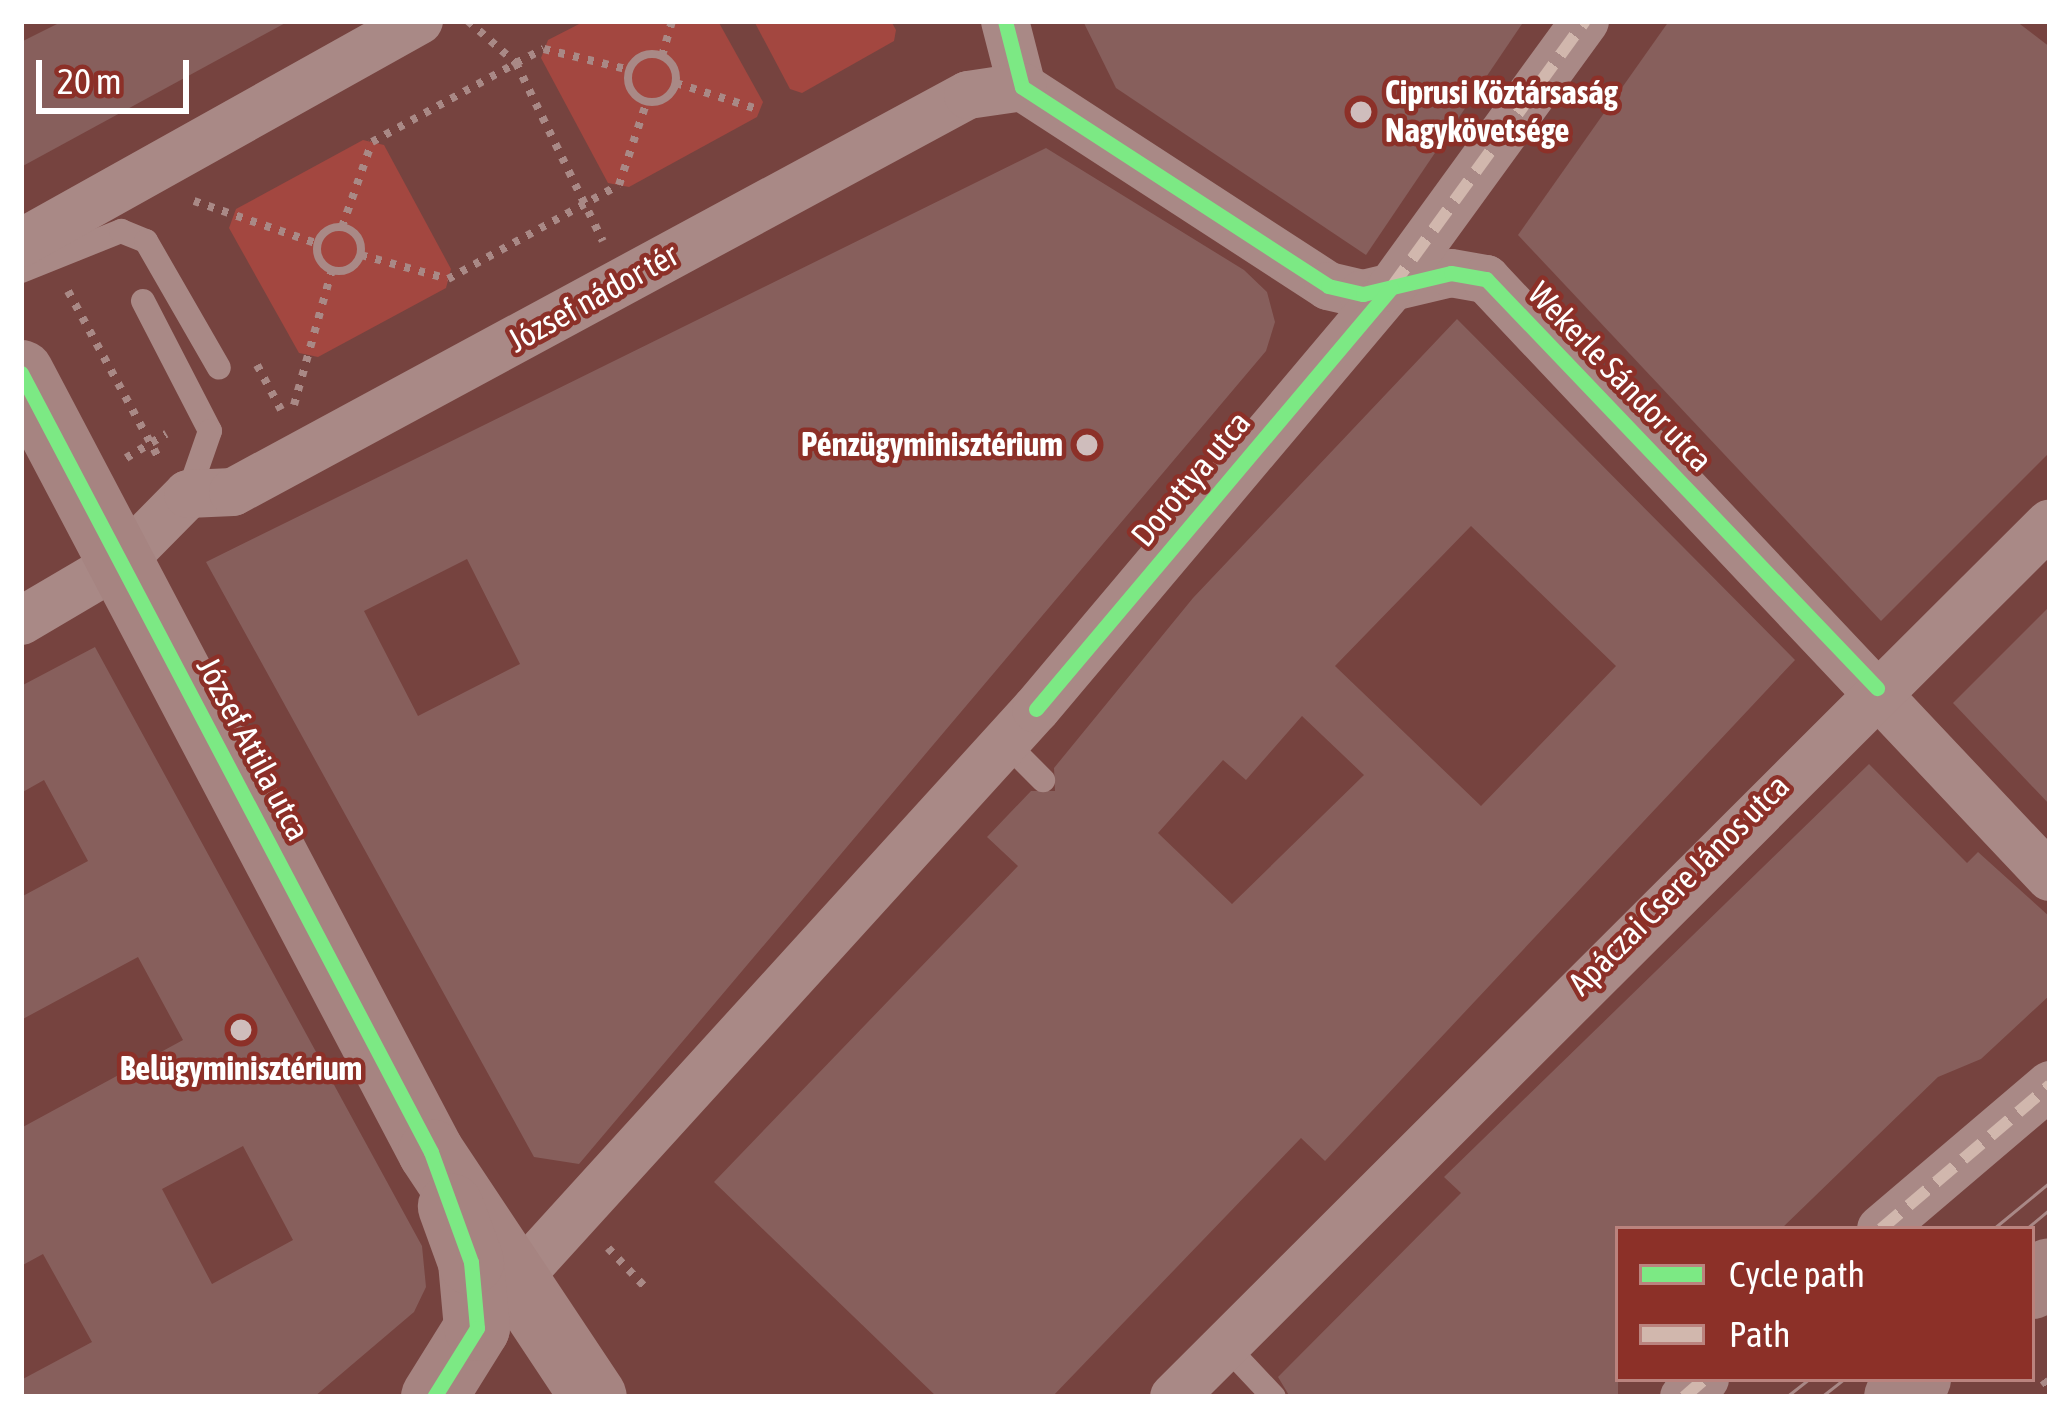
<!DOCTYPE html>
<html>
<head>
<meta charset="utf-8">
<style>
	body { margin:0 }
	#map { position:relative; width:2071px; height:1418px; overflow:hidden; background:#76433f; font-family:"Asap Condensed",sans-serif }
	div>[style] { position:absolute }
	.green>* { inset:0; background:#a34740 }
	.building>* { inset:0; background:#875f5c }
	.path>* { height:8px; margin-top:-4px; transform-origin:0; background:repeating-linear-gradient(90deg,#a98986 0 6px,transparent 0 15px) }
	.path>.ring { margin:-4px; padding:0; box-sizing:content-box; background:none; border:8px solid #a98986; border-radius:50% }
	.lane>* { height:24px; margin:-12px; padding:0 12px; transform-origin:12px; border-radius:12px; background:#a98986 }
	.street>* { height:48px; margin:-24px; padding:0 24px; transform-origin:24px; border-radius:24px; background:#a98986 }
	.secondary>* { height:66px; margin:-33px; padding:0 33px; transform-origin:33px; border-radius:33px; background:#a68481 }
	.tram>* { height:3px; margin:-1.5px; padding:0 1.5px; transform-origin:1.5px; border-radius:1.5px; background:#a98886 }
	.quiet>* { height:12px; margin-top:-6px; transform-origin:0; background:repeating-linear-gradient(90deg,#d1b7ad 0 24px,transparent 0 36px) }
	.cycleway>* { height:15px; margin:-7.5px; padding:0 7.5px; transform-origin:7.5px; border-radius:7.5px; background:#7ce984 }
	.dots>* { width:33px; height:33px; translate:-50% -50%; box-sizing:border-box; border:6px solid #8c3028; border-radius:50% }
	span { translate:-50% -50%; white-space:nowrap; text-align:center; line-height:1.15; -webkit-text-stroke:9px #8c3028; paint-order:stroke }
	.poi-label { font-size:33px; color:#fff; font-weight:700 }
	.left { translate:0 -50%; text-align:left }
	.right { translate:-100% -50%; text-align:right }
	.street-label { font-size:33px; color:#fff }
	.frame { position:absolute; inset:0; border:24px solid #fff; pointer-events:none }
	.legend { position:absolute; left:1615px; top:1226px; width:420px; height:156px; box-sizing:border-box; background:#8c3028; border:3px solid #ba837e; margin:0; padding:15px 21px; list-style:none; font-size:36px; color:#fff }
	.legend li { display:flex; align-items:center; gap:24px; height:60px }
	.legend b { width:60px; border:3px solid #ba837e }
	.scale { position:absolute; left:36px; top:60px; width:153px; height:54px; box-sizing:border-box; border:6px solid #fff; border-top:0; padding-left:15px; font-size:36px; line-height:42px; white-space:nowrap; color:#fff; -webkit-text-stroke:9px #8c3028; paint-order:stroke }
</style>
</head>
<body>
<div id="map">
	<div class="green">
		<div style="clip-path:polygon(585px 21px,718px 21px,763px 102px,757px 117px,629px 187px,608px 183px,541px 58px,548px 40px)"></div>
		<div style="clip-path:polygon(754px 21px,891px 21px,896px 30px,894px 41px,802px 93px,790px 89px)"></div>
		<div style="clip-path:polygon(363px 140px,384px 145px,451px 269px,446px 288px,318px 357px,299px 353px,229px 228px,236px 209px)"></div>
	</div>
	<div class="building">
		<div style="clip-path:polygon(63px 21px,289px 21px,21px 167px,21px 42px)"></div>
		<div style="clip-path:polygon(1083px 21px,1524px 21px,1366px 255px,1116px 88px)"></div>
		<div style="clip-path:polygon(1669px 21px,2016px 21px,2050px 47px,2050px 452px,1881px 621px,1518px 235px)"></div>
		<div style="clip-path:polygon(evenodd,1046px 148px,1244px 270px,1267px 292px,1275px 322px,1266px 351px,579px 1164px,534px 1157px,206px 562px,1046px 148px,467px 559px,520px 664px,418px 716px,364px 611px,467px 559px)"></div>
		<div style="clip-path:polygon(evenodd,1457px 319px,1795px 660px,1325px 1161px,1301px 1138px,1052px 1397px,937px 1397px,714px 1182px,1018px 866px,987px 837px,1031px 791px,1055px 791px,1054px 768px,1193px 598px,1457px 319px,1471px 526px,1616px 666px,1481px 806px,1335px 666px,1471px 526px,1457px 319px,1302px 716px,1364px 775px,1232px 904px,1158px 833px,1223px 760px,1246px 780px,1302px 716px)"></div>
		<div style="clip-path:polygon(2050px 606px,2050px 805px,1953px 703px)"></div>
		<div style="clip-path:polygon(evenodd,95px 647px,422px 1246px,426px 1287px,414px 1312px,314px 1397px,21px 1397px,21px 1380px,92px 1342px,43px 1254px,21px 1266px,21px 1128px,183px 1040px,138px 957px,21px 1020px,21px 897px,88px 861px,44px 780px,21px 793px,21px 686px,95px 647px,243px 1146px,293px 1240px,212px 1284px,162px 1189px,243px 1146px)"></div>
		<div style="clip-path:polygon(1869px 764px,1967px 863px,1978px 852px,2050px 917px,2050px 995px,1981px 1059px,1938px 1077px,1781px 1229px,1618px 1229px,1618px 1397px,1290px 1397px,1278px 1377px,1461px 1193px,1444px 1177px)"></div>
	</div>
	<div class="path">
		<div style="left:468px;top:21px;width:64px;rotate:41.2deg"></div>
		<div style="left:516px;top:63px;width:198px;rotate:64deg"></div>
		<div class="ring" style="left:628px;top:54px;width:40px;height:40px"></div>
		<div style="left:662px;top:56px;width:36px;rotate:-74deg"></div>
		<div style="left:676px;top:83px;width:88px;rotate:17.8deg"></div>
		<div style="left:194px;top:201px;width:131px;rotate:19.1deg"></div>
		<div style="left:342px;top:227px;width:90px;rotate:-70.6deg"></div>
		<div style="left:372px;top:142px;width:164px;rotate:-28.7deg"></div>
		<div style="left:516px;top:63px;width:31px;rotate:-27deg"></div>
		<div style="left:544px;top:49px;width:89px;rotate:13.7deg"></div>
		<div class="ring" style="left:317px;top:227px;width:36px;height:36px"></div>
		<div style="left:361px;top:255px;width:90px;rotate:15.4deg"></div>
		<div style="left:448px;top:279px;width:195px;rotate:-28.8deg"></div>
		<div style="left:619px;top:185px;width:89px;rotate:-71.6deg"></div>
		<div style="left:68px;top:291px;width:189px;rotate:61.5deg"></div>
		<div style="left:257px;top:365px;width:51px;rotate:61.9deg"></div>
		<div style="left:294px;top:405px;width:140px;rotate:-74.3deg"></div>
		<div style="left:126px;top:458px;width:47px;rotate:-31deg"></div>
		<div style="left:608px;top:1248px;width:52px;rotate:46.5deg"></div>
		<div style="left:2043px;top:1380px;width:11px;rotate:52deg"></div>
	</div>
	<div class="lane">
		<div style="left:21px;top:271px;width:108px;rotate:-21.8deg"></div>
		<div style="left:121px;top:231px;width:27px;rotate:22deg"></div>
		<div style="left:146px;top:241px;width:146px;rotate:60.1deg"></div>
		<div style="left:143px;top:301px;width:146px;rotate:62.7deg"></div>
		<div style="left:210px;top:431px;width:67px;rotate:109.2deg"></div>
		<div style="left:1005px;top:742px;width:54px;rotate:45deg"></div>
		<div style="left:1225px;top:1345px;width:71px;rotate:46.7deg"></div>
	</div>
	<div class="street">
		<div style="left:1005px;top:21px;width:68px;rotate:75.6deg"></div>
		<div style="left:1022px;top:87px;width:365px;rotate:33deg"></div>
		<div style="left:1328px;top:286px;width:36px;rotate:13deg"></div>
		<div style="left:1363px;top:294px;width:90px;rotate:-13.4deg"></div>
		<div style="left:1451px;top:273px;width:36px;rotate:10deg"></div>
		<div style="left:1486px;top:279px;width:822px;rotate:46.68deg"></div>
		<div style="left:21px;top:243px;width:456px;rotate:-29.2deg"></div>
		<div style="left:21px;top:621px;width:116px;rotate:-30.5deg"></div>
		<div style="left:121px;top:562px;width:95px;rotate:-45.4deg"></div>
		<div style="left:188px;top:494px;width:45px;rotate:-2.5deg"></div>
		<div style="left:233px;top:492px;width:835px;rotate:-28.38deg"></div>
		<div style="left:968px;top:95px;width:55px;rotate:-8.4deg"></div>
		<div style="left:1881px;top:1229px;width:222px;rotate:-40.4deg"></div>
		<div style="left:520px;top:1276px;width:767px;rotate:-47.7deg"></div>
		<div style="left:1036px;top:709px;width:551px;rotate:-49.86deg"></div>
		<div style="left:1391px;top:288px;width:330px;rotate:-54deg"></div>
		<div style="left:1174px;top:1397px;width:1237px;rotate:-44.93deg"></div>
		<div style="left:1684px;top:1397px;width:28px;rotate:-41deg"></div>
	</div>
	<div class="secondary">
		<div style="left:21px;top:373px;width:880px;rotate:62.24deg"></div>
		<div style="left:431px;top:1152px;width:294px;rotate:56.4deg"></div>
		<div style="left:2032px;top:1286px;width:23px;rotate:-40deg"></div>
		<div style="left:434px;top:1397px;width:81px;rotate:-58.1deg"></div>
		<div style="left:477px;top:1328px;width:66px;rotate:-95.2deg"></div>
		<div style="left:471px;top:1262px;width:59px;rotate:-110deg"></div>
		<div style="left:1897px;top:1397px;width:28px;rotate:-41deg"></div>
	</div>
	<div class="tram">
		<div style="left:1993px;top:1229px;width:74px;rotate:-39.5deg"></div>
		<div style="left:2026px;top:1229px;width:31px;rotate:-40deg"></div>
		<div style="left:1786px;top:1397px;width:29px;rotate:-38deg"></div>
		<div style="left:1821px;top:1397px;width:29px;rotate:-38deg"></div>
	</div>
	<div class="quiet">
		<div style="left:1391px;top:288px;width:330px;rotate:-54deg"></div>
		<div style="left:1881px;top:1229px;width:222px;rotate:-40.4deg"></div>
		<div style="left:1684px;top:1397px;width:28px;rotate:-41deg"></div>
	</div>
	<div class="cycleway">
		<div style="left:1005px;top:21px;width:68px;rotate:75.6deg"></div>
		<div style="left:1022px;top:87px;width:365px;rotate:33deg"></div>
		<div style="left:1328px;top:286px;width:36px;rotate:13deg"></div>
		<div style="left:1363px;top:294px;width:90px;rotate:-13.4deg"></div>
		<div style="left:1451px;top:273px;width:36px;rotate:10deg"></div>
		<div style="left:1486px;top:279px;width:566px;rotate:46.29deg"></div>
		<div style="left:21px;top:373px;width:880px;rotate:62.24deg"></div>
		<div style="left:431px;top:1152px;width:117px;rotate:70deg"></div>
		<div style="left:471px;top:1262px;width:66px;rotate:84.8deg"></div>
		<div style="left:477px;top:1328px;width:81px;rotate:121.9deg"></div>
		<div style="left:1036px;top:709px;width:551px;rotate:-49.86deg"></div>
	</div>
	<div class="dots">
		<div style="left:1361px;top:112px;background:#cfbdbc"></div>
		<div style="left:1087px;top:445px;background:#cfbdbc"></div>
		<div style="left:241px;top:1030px;background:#cfbdbc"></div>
	</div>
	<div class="poi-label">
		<span class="left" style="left:1385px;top:112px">Ciprusi Köztársaság<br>Nagykövetsége</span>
		<span class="right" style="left:1063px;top:445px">Pénzügyminisztérium</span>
		<span style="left:241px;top:1069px">Belügyminisztérium</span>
	</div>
	<div class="street-label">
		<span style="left:593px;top:298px;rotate:-29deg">József nádor tér</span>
		<span style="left:1620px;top:377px;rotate:46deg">Wekerle Sándor utca</span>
		<span style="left:1191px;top:479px;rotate:-50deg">Dorottya utca</span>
		<span style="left:253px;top:749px;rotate:62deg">József Attila utca</span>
		<span style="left:1679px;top:885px;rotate:-45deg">Apáczai Csere János utca</span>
	</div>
	<div class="frame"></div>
	<ul class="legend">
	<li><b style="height:15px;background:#7ce984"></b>Cycle path</li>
	<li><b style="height:15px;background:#d1b7ad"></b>Path</li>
	</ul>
	<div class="scale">20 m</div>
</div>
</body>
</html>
